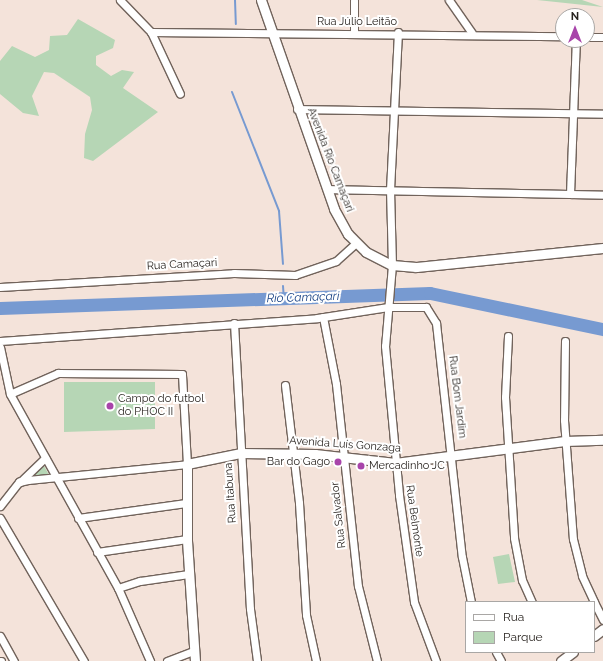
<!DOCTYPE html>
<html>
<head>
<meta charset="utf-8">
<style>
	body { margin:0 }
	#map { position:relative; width:603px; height:661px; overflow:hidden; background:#f4e3da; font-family:Raleway,sans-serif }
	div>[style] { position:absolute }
	.green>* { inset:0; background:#b6d6b5 }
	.stream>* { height:2px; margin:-1px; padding:0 1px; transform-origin:1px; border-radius:1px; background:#779ad1 }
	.river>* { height:13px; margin:-6.5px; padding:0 6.5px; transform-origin:6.5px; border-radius:6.5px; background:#779ad1 }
	.roads { filter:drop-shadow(1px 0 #71635b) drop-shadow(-1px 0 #71635b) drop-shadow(0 1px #71635b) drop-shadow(0 -1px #71635b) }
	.minor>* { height:7px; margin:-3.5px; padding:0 3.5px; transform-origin:3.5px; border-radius:3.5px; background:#fff }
	.tertiary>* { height:9px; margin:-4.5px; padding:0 4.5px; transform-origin:4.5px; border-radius:4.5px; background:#fff }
	.dots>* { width:11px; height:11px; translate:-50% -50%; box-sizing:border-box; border:2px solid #fff; border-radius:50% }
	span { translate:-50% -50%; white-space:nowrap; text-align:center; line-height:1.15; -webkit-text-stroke:4px #fff; paint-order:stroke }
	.street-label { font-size:11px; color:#28231f }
	.poi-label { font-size:11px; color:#28231f }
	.left { translate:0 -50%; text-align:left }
	.right { translate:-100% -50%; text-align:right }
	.water-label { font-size:12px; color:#174184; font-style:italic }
	.legend { position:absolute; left:465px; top:601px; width:130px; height:52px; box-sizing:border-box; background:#fff; border:1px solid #a9a7a5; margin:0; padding:5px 7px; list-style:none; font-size:12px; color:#28231f }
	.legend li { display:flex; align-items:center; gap:8px; height:20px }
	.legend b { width:20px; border:1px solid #a9a7a5 }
	.north { position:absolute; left:555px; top:8px; width:40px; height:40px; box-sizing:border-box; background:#fff; border:1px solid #a9a7a5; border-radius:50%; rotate:0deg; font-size:11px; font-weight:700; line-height:16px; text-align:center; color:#28231f }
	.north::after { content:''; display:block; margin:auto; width:14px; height:18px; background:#a844aa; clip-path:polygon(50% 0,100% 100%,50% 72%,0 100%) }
</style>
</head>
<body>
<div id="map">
	<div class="green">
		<div style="clip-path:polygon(537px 0,582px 0,603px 7px)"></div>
		<div style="clip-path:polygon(78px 19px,115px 40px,113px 48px,96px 56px,96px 65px,111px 76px,122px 70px,134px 72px,123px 88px,158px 112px,93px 161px,84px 158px,85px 134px,92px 110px,90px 97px,54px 73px,44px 72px,32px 96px,39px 116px,23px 113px,0 94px,0 61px,12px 46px,35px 57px,49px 50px,50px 36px,67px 35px)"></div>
		<div style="clip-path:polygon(64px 382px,155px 382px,155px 429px,64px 432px)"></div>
		<div style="clip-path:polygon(43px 464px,49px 475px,28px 478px)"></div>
		<div style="clip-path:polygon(509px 554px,515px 582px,498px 584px,493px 557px)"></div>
	</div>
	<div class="stream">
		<div style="left:235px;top:0;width:24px;rotate:88deg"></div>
		<div style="left:232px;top:92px;width:128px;rotate:68.4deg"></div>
		<div style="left:279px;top:211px;width:53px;rotate:85.7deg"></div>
		<div style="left:283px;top:286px;width:14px;rotate:86deg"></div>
	</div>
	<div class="river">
		<div style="left:0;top:308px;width:430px;rotate:-2deg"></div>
		<div style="left:430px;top:293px;width:177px;rotate:11.8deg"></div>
	</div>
	<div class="roads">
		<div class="minor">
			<div style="left:120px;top:0;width:45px;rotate:45.9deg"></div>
			<div style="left:151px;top:32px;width:68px;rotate:64.9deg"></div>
			<div style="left:449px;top:0;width:40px;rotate:55.1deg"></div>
			<div style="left:151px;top:32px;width:412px;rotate:0.6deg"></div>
			<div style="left:354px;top:32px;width:32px;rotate:-90deg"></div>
			<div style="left:398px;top:32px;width:157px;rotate:92.9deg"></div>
			<div style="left:390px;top:189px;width:76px;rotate:88.5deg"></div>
			<div style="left:392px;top:265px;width:81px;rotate:94.9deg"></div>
			<div style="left:385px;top:346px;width:150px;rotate:84.6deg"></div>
			<div style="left:399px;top:495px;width:108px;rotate:82deg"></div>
			<div style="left:414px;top:602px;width:63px;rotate:69.6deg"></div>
			<div style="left:587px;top:37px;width:16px"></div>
			<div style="left:297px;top:109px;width:306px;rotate:0.9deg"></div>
			<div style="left:327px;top:189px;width:276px;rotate:1.2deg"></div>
			<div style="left:570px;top:194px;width:154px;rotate:-87.8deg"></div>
			<div style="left:0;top:287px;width:234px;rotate:-3.4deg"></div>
			<div style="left:234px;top:273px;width:61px;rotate:1.9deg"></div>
			<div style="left:295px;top:275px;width:43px;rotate:-18.9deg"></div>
			<div style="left:336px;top:261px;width:27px;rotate:-42deg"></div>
			<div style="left:323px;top:317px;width:68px;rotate:79deg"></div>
			<div style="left:336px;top:384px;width:203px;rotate:83.8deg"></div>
			<div style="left:358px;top:586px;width:77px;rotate:75.8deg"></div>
			<div style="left:234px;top:323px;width:286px;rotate:86.8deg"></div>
			<div style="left:250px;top:609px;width:52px;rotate:82.3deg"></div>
			<div style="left:508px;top:336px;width:61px;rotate:92.8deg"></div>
			<div style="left:505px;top:397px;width:141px;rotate:86.3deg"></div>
			<div style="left:514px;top:538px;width:43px;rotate:79.2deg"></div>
			<div style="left:522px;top:580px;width:24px;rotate:66deg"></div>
			<div style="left:0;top:341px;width:318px;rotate:-4.1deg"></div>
			<div style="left:317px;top:318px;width:72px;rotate:-8.8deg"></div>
			<div style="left:388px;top:307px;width:38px"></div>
			<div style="left:426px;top:307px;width:19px;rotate:58deg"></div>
			<div style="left:436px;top:323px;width:235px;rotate:83.7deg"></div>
			<div style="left:462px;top:557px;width:46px;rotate:78.7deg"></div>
			<div style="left:565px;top:341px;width:79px;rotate:90.7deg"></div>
			<div style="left:564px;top:420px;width:119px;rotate:85.7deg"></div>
			<div style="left:573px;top:539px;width:38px;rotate:76deg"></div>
			<div style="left:582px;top:576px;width:29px;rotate:65deg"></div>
			<div style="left:0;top:347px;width:48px;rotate:78deg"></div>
			<div style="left:10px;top:394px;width:222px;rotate:60.9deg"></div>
			<div style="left:118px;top:588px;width:80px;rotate:66.3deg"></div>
			<div style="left:285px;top:385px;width:119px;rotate:83.2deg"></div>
			<div style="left:299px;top:503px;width:112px;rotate:86.4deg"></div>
			<div style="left:306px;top:615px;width:47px;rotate:77.7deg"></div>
			<div style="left:20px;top:482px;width:35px;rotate:-44deg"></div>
			<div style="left:0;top:506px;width:31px;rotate:-52deg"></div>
			<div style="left:19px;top:482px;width:9px;rotate:-13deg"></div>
			<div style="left:28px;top:480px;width:160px;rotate:-5.7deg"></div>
			<div style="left:187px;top:464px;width:90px;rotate:-93.2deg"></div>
			<div style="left:182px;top:374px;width:124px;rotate:-179.5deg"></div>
			<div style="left:58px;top:373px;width:52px;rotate:156.4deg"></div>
			<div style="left:0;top:518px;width:166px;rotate:59.6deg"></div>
			<div style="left:78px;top:518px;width:109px;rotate:-7.9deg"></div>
			<div style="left:97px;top:552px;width:91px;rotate:-8.2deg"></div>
			<div style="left:118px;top:588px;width:23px;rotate:-18deg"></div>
			<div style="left:140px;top:581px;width:49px;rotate:-8.3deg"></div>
			<div style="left:594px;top:602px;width:20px;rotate:63deg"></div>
			<div style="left:0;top:636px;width:29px;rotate:61deg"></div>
			<div style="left:496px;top:652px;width:10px;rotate:61deg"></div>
			<div style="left:0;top:661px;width:1px"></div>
			<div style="left:167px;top:661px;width:28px;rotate:-21deg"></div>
		</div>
		<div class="tertiary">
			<div style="left:261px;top:0;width:221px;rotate:70.7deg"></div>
			<div style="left:334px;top:209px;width:29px;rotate:61deg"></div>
			<div style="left:348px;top:234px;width:25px;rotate:45deg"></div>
			<div style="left:366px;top:252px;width:29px;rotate:27deg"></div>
			<div style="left:392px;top:265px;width:24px;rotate:5deg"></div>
			<div style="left:416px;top:267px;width:188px;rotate:-5.8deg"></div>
			<div style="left:594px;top:636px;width:11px;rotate:-38deg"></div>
			<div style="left:195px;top:661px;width:122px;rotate:-93.8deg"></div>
			<div style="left:187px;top:539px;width:75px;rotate:-90deg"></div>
			<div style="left:187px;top:464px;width:54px;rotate:-11.7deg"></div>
			<div style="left:240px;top:453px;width:75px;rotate:0.8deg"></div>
			<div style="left:315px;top:454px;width:81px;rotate:6.4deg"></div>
			<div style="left:395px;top:463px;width:171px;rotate:-7.4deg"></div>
			<div style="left:565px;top:441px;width:38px;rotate:-2deg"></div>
			<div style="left:561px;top:661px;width:15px;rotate:-37deg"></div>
		</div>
	</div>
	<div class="dots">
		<div style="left:110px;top:406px;background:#a844aa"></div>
		<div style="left:338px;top:462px;background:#a844aa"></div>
		<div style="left:361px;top:466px;background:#a844aa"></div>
	</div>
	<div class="street-label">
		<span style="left:357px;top:22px">Rua Júlio Leitão</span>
		<span style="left:330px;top:160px;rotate:69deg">Avenida Rio Camaçari</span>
		<span style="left:182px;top:265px;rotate:-3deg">Rua Camaçari</span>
		<span style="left:457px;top:397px;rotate:83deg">Rua Bom Jardim</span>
		<span style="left:345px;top:445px;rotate:4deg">Avenida Luís Gonzaga</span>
		<span style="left:231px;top:493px;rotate:-94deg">Rua Itabuna</span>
		<span style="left:339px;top:515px;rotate:-96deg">Rua Salvador</span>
		<span style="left:414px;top:521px;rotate:82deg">Rua Belmonte</span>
	</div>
	<div class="poi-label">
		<span class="left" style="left:118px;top:406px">Campo do futbol<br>do PHOC II</span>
		<span class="right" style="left:330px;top:462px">Bar do Gago</span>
		<span class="left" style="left:369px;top:466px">Mercadinho JC</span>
	</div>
	<div class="water-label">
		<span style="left:303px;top:298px;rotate:-2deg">Rio Camaçari</span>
	</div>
	<ul class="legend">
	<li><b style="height:5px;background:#fff"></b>Rua</li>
	<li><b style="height:11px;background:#b6d6b5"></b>Parque</li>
	</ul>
	<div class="north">N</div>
</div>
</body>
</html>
